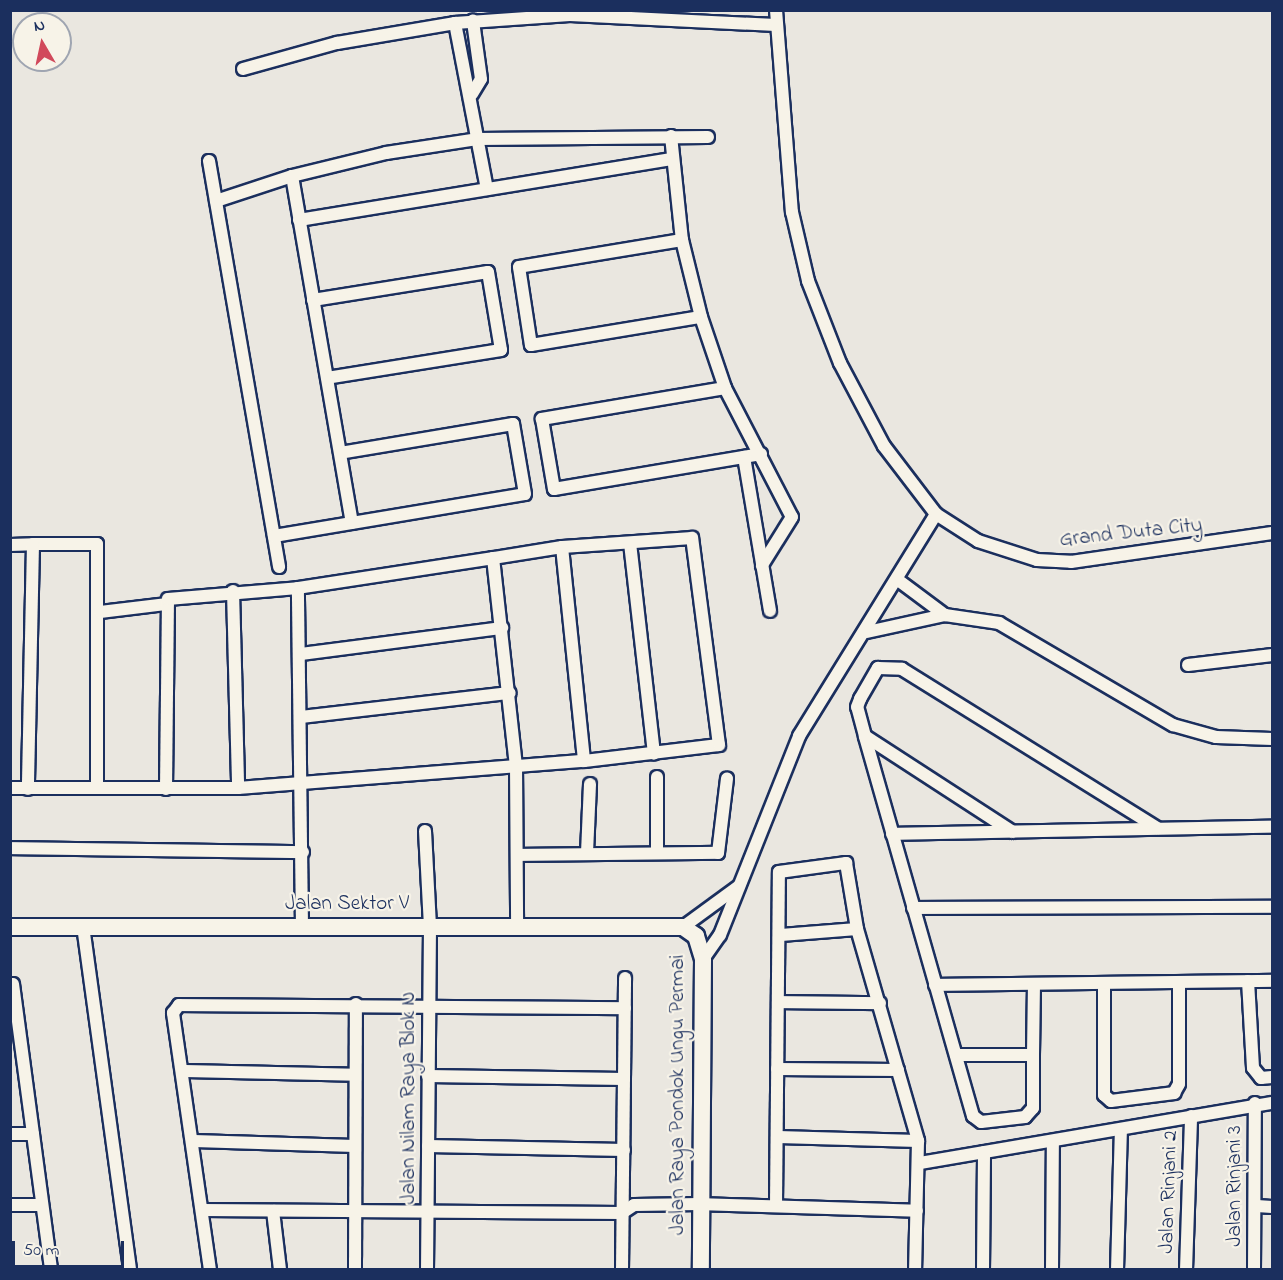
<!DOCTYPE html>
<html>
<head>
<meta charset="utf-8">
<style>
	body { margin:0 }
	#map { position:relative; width:1283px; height:1280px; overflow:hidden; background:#eae7e0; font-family:"Indie Flower",sans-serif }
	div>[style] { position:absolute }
	.roads { filter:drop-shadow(2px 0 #1b2f5e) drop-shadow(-2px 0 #1b2f5e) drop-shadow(0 2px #1b2f5e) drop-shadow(0 -2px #1b2f5e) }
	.street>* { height:12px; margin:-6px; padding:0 6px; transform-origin:6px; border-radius:6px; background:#f7f3e8 }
	.secondary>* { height:16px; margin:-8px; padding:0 8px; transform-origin:8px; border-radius:8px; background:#f7f3e8 }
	span { translate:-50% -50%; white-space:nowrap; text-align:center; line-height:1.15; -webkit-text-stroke:4.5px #f7f3e8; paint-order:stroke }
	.street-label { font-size:21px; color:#1b2f5e }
	.frame { position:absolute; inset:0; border:12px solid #1b2f5e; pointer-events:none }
	.north { position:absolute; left:12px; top:12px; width:60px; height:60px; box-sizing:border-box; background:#f7f3e8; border:2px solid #9fa5b1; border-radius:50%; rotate:351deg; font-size:16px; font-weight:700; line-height:24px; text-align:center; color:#1b2f5e }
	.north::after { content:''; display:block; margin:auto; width:21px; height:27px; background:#d1495b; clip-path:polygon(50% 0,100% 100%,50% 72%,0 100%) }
	.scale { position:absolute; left:12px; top:1241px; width:112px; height:27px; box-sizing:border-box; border:3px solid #1b2f5e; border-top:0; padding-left:8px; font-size:18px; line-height:21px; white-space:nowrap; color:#1b2f5e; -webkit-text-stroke:4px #f7f3e8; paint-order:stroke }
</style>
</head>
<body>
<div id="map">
	<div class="roads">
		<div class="street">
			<div style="left:776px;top:10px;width:203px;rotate:85.5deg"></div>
			<div style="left:792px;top:212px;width:71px;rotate:76.9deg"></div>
			<div style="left:808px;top:281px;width:88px;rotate:68.7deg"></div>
			<div style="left:840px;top:363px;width:94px;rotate:62.1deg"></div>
			<div style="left:884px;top:446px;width:86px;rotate:52.6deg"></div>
			<div style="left:455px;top:23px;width:169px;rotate:79.1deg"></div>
			<div style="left:243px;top:69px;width:98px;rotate:-15.5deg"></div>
			<div style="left:337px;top:43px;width:120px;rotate:-9.6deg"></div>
			<div style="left:455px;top:23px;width:115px;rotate:-4deg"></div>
			<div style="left:570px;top:15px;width:206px;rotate:2.8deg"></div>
			<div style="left:472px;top:94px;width:17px;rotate:-59deg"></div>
			<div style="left:481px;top:79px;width:59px;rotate:-97.9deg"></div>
			<div style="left:671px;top:136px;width:105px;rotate:84deg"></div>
			<div style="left:682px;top:240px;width:79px;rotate:76.1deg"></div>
			<div style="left:701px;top:317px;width:75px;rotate:71.3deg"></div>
			<div style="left:725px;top:388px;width:145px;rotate:62.6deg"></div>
			<div style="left:792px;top:517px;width:57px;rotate:122deg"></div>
			<div style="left:209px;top:161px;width:412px;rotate:80.2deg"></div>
			<div style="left:292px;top:176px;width:352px;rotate:80.2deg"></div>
			<div style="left:216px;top:201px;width:80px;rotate:-18.2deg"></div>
			<div style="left:292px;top:176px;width:97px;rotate:-13.7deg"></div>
			<div style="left:386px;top:153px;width:92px;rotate:-8.7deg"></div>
			<div style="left:477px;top:139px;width:231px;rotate:-0.5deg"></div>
			<div style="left:299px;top:220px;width:379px;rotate:-9.3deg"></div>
			<div style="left:682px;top:240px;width:165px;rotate:170.6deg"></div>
			<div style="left:519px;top:267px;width:79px;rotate:81.3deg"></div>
			<div style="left:531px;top:345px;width:172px;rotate:-9.4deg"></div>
			<div style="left:313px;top:300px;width:177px;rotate:-9.1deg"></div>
			<div style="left:488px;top:272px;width:79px;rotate:80.5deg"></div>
			<div style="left:501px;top:350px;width:176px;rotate:170.9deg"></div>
			<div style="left:725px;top:388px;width:186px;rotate:170.4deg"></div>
			<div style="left:542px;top:419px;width:71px;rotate:80.3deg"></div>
			<div style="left:554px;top:489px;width:210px;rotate:-9.6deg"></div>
			<div style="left:744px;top:457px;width:156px;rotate:80.4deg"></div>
			<div style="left:274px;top:536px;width:254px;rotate:-9.5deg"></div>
			<div style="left:525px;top:494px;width:71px;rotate:-99.7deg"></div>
			<div style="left:513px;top:424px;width:175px;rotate:170.5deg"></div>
			<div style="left:630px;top:543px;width:212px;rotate:83.5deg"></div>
			<div style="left:33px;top:544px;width:64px"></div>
			<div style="left:97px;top:544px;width:244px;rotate:90deg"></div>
			<div style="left:10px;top:545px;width:23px;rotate:-2deg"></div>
			<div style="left:33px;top:544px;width:245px;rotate:91.2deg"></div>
			<div style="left:562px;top:547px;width:215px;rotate:84.1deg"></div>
			<div style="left:898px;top:580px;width:59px;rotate:36.7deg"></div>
			<div style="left:233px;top:591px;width:197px;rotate:88.5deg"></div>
			<div style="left:100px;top:612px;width:66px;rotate:-6.9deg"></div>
			<div style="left:867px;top:632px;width:80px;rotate:-12.3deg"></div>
			<div style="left:945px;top:615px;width:55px;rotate:8.4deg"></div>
			<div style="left:999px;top:623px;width:202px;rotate:30.4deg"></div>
			<div style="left:1173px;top:725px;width:45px;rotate:15.6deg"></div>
			<div style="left:1216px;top:737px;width:56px;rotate:2deg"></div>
			<div style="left:301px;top:654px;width:203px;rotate:-7.4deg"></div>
			<div style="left:1188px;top:665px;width:85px;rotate:-6.8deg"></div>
			<div style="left:301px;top:717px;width:210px;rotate:-6.6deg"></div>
			<div style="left:865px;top:736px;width:176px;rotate:33deg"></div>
			<div style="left:657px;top:777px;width:74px;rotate:90deg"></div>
			<div style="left:10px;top:788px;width:228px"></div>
			<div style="left:238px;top:788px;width:347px;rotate:-4.5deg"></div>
			<div style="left:584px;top:761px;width:136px;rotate:-6.8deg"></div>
			<div style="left:719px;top:745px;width:209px;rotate:-97.4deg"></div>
			<div style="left:692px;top:538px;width:130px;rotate:176deg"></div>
			<div style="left:562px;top:547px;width:70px;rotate:170.9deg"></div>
			<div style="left:166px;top:789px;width:190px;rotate:-89.4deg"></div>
			<div style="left:168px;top:599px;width:130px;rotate:-4.8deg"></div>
			<div style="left:425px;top:831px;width:96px;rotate:87deg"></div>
			<div style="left:430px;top:927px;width:343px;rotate:90.5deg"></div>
			<div style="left:892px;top:834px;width:380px;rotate:-1.1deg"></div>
			<div style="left:10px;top:848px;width:293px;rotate:0.8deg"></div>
			<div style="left:587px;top:853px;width:69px;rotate:-87.5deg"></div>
			<div style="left:517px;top:855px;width:201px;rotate:-0.6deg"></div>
			<div style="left:718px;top:853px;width:75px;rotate:-83.1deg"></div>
			<div style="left:913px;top:908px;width:359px;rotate:-0.2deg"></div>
			<div style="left:83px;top:926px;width:347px;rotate:82.2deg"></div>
			<div style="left:302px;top:926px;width:338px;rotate:-90.7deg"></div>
			<div style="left:298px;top:588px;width:197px;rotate:-8.7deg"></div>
			<div style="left:493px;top:558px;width:208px;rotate:83.7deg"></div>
			<div style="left:516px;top:765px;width:162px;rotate:89.6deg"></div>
			<div style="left:683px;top:927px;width:69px;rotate:-36.2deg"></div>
			<div style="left:781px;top:935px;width:76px;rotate:-4.5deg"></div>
			<div style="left:857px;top:929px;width:221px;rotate:73.9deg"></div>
			<div style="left:918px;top:1141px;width:129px;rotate:91.3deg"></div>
			<div style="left:703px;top:959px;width:29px;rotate:-55deg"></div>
			<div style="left:720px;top:935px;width:214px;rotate:-68.3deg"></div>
			<div style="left:799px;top:736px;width:261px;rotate:-58.3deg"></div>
			<div style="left:936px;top:514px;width:50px;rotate:32.7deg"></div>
			<div style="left:978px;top:541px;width:62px;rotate:17.9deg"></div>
			<div style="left:1037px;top:560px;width:34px;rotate:3deg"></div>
			<div style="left:1071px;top:562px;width:203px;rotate:-8.2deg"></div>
			<div style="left:1248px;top:981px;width:87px;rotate:86.7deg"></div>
			<div style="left:1253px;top:1068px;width:13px;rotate:51deg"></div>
			<div style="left:1261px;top:1078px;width:11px;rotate:-5deg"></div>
			<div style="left:13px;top:984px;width:289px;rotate:82.4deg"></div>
			<div style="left:1104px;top:984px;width:111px;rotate:90deg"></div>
			<div style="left:1104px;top:1095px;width:9px;rotate:41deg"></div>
			<div style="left:1111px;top:1101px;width:64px;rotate:-7.2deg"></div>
			<div style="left:1174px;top:1093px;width:10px;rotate:-61deg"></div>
			<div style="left:1179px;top:1084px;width:100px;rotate:-90deg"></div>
			<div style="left:935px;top:985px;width:337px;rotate:-0.7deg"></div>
			<div style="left:778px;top:1002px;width:102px;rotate:0.6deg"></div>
			<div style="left:956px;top:1055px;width:77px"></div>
			<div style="left:1033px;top:1055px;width:71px;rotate:-89.2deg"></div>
			<div style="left:1033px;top:1055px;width:53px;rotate:90deg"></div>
			<div style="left:1033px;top:1108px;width:12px;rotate:132deg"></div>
			<div style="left:1025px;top:1117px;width:44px;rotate:173.5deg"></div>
			<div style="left:981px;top:1122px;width:10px;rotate:-143deg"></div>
			<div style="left:973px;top:1116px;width:395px;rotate:-105.9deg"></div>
			<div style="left:865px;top:736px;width:30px;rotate:-105deg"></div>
			<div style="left:857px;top:707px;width:9px;rotate:-69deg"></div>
			<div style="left:860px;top:699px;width:36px;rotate:-60deg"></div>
			<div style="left:878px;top:668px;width:24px;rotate:2deg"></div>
			<div style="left:902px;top:669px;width:301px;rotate:31.9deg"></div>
			<div style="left:777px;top:1069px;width:121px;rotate:0.5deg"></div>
			<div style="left:185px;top:1071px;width:170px;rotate:1.3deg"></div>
			<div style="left:428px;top:1076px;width:196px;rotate:0.9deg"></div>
			<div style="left:10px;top:1134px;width:23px"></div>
			<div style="left:778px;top:1137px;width:140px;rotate:1.6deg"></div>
			<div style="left:194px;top:1141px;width:161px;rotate:1.8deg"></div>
			<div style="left:428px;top:1146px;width:196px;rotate:1.2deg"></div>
			<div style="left:920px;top:1163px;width:357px;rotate:-9.7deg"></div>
			<div style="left:10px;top:1205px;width:32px"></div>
			<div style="left:776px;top:1206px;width:334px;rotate:-89.5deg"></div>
			<div style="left:779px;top:872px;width:68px;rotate:-7.7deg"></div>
			<div style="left:846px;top:863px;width:67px;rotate:80.5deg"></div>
			<div style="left:1257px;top:1206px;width:15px;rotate:4deg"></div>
			<div style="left:202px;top:1210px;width:420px;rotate:0.4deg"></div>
			<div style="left:622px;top:1213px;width:14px;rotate:-34deg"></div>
			<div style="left:634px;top:1205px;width:66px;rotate:-0.9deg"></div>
			<div style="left:700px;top:1204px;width:217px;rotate:1.8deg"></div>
			<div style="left:273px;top:1211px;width:59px;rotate:83.2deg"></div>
			<div style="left:210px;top:1270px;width:260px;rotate:-98.2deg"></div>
			<div style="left:173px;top:1013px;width:10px;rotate:-53deg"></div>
			<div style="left:179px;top:1005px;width:446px;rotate:0.4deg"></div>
			<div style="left:355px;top:1270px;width:266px;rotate:-89.8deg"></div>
			<div style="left:622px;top:1270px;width:292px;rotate:-89.4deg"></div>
			<div style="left:983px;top:1270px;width:118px;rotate:-89.5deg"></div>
			<div style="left:1052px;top:1270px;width:129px;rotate:-89.6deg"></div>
			<div style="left:1117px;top:1270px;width:141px;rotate:-88.4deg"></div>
			<div style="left:1186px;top:1270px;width:154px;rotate:-88.1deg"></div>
			<div style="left:1254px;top:1270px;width:167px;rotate:-89.7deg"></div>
		</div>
		<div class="secondary">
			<div style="left:10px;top:927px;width:673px"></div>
			<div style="left:683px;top:927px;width:16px;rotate:35deg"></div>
			<div style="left:696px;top:936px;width:24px;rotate:73deg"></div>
			<div style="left:703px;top:959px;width:311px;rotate:90.4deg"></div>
		</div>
	</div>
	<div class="street-label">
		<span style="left:1131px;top:533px;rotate:-6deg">Grand Duta City</span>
		<span style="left:347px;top:904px">Jalan Sektor V</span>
		<span style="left:678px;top:1095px;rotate:-90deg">Jalan Raya Pondok Ungu Permai</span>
		<span style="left:409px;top:1098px;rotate:-90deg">Jalan Nilam Raya Blok N</span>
		<span style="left:1235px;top:1186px;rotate:-90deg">Jalan Rinjani 3</span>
		<span style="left:1169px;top:1192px;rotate:-88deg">Jalan Rinjani 2</span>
	</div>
	<div class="frame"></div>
	<div class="north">N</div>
	<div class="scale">50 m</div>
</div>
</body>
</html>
